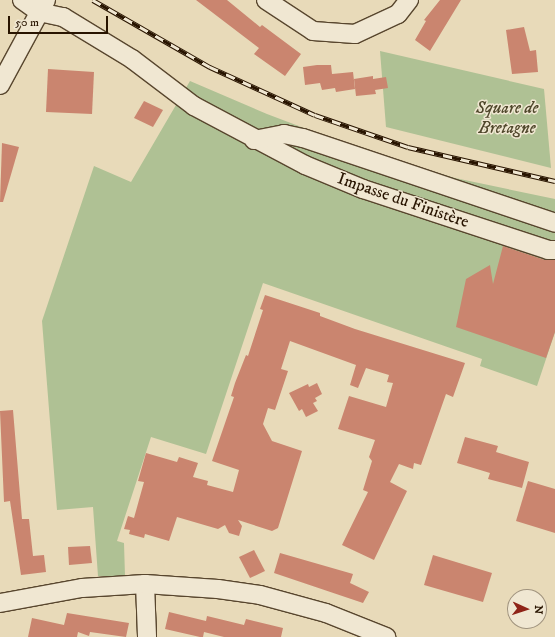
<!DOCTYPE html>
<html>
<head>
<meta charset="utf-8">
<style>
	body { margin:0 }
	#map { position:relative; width:555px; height:637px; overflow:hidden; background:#e8dab9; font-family:"IM FELL DW Pica",serif }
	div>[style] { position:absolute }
	.green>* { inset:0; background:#afc194 }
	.building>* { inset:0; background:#ca856f }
	.roads { filter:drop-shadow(1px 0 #58462e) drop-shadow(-1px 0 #58462e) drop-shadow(0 1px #58462e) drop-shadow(0 -1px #58462e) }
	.minor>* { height:18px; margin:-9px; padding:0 9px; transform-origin:9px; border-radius:9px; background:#f0e7d2 }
	.rail>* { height:4.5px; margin-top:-2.25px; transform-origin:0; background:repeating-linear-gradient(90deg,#f0e7d2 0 9px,#281400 0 18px); box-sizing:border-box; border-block:1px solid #281400 }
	span { translate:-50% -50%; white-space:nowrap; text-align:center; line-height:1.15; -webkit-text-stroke:3px #f0e7d2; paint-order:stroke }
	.park-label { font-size:17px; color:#50482c; font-style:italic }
	.street-label { font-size:17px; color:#281400 }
	.north { position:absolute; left:507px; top:589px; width:40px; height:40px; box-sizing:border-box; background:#f0e7d2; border:1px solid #a0937e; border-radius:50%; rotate:93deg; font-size:11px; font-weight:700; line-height:16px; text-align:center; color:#281400 }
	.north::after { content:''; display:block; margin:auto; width:14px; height:18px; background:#8f2418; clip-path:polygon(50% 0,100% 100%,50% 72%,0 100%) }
	.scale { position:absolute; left:8px; top:16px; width:100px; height:18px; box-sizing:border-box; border:2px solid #281400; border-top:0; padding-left:5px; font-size:12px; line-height:14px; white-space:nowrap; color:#281400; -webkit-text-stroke:3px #f0e7d2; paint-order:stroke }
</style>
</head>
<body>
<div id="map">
	<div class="green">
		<div style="clip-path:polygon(380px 51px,544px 89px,551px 168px,386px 127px)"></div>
		<div style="clip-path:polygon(190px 81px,267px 114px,362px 150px,455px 178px,555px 199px,555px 332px,537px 386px,480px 366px,482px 359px,263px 283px,206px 454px,151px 437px,117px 541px,124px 543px,125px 576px,98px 576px,93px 507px,57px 510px,42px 321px,94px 166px,131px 182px)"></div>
	</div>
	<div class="building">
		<div style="clip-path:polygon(196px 0,227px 0,260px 27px,262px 25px,301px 54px,285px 76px,254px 54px,259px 48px)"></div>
		<div style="clip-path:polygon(440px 0,461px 0,430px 51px,415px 40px,426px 21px,424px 20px)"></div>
		<div style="clip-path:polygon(524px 27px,530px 51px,536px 50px,538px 72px,512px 74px,506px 30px)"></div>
		<div style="clip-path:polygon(317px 65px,331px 65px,332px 74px,353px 72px,355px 89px,336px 92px,335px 88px,322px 90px,320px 83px,305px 85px,303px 67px)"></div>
		<div style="clip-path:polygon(48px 69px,94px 72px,92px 114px,46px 112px)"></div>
		<div style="clip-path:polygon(373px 76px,373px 79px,386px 77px,388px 88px,375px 90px,376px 94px,356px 96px,354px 79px)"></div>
		<div style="clip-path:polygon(144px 101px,163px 110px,153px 127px,134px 118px)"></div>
		<div style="clip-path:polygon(2px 143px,19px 147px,3px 202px,0 202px)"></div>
		<div style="clip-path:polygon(503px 246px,545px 260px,555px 260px,555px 332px,546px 358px,456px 327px,466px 279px,490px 265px,493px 284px)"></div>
		<div style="clip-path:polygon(265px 295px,320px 313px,320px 316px,355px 329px,465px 363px,453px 397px,446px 394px,421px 465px,414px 463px,413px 469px,399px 464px,390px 482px,407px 491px,374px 560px,342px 545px,368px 492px,363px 490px,372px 461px,369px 457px,375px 440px,338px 429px,349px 396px,386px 407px,393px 383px,387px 382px,389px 375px,366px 368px,358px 388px,350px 385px,356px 365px,290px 341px,281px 369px,288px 371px,275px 410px,268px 408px,263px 424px,272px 441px,302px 451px,278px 528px,272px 531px,238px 520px,242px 526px,239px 536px,229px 533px,225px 525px,218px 529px,177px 517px,169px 541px,145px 534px,144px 538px,129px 534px,130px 530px,124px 529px,128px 516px,134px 518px,144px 482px,138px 481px,146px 453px,177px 462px,179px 457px,198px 463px,193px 477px,208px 481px,207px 485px,233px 492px,239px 470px,212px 461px,234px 397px,231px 396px,235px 383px,246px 355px,248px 356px,263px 310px,260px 309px)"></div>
		<div style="clip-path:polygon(317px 383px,322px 394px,315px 398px,317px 401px,313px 403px,318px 411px,306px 417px,302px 409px,299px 411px,289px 393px,308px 384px,309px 387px)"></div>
		<div style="clip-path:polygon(13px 410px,22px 519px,29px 519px,33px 556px,44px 555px,46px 572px,21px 575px,10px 501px,4px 502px,0 411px)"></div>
		<div style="clip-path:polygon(465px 437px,498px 446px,496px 452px,529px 462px,522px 488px,488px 479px,490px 473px,457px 463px)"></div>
		<div style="clip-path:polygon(528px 481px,555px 489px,555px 533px,516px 521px)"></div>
		<div style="clip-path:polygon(90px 546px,92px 563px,69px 565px,68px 547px)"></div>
		<div style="clip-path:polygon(254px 550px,265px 571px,250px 578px,239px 557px)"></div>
		<div style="clip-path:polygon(280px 553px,353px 574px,350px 583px,369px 592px,363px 603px,274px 573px)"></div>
		<div style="clip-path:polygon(433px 555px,492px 573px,483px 602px,424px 585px)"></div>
		<div style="clip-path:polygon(169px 612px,206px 621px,207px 616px,244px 625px,246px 619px,283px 628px,281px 637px,224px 637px,204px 632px,203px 637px,200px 637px,165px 629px)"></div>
		<div style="clip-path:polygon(67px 613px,129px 623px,126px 637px,90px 632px,89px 636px,78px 632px,77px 637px,28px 637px,32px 618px,64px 625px)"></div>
	</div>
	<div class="roads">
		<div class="minor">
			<div style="left:22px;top:0;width:21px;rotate:35deg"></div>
			<div style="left:39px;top:12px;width:25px;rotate:12deg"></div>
			<div style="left:63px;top:17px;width:81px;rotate:31.3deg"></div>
			<div style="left:132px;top:59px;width:78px;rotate:37.2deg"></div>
			<div style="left:194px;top:106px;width:126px;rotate:28deg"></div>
			<div style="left:305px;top:165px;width:63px;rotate:22.5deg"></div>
			<div style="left:363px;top:189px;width:195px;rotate:18.2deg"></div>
			<div style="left:548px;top:250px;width:7px"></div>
			<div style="left:266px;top:0;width:56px;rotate:33.4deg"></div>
			<div style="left:313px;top:31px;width:42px;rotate:4.1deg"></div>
			<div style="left:355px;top:34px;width:47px;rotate:-24.9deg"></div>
			<div style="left:398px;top:14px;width:18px;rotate:-52deg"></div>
			<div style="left:0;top:85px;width:97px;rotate:-61.6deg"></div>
			<div style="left:254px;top:140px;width:31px;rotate:-11deg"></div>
			<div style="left:284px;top:134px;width:19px;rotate:12deg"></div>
			<div style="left:303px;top:138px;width:266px;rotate:18.6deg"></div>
			<div style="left:145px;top:584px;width:53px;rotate:87.8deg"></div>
			<div style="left:0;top:603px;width:83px;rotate:-10.4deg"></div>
			<div style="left:82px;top:588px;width:63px;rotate:-3.6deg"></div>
			<div style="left:145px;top:584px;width:73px;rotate:3.9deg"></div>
			<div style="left:218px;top:589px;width:42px;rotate:8.1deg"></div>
			<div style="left:260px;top:595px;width:68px;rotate:15.3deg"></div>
			<div style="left:326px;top:613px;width:65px;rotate:21.8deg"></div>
		</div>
	</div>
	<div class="rail">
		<div style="left:93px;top:0;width:135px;rotate:29.8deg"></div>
		<div style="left:210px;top:67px;width:115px;rotate:24.6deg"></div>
		<div style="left:315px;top:115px;width:98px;rotate:19deg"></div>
		<div style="left:408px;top:147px;width:151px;rotate:13deg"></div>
	</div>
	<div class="park-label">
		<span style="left:507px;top:119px">Square de<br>Bretagne</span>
	</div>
	<div class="street-label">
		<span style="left:403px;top:201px;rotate:19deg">Impasse du Finistère</span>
	</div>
	<div class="north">N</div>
	<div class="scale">50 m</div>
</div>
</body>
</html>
